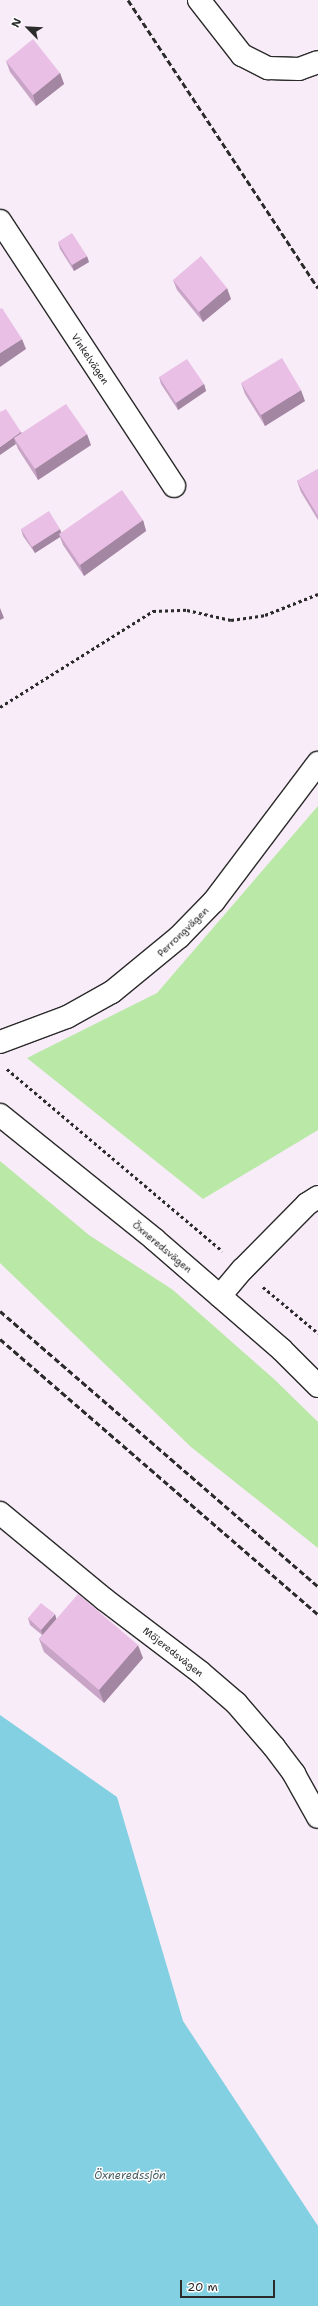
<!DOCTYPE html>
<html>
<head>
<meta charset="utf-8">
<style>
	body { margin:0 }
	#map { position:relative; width:318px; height:2306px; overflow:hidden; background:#f8ecf8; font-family:"Shantell Sans",sans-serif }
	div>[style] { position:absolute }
	.green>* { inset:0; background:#bae8a7 }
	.water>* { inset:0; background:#82d0e1 }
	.path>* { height:2.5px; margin-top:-1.25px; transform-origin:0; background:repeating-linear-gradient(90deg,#2b2b2b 0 3px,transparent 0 6px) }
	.roads { filter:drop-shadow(1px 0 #2b2b2b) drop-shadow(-1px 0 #2b2b2b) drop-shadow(0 1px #2b2b2b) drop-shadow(0 -1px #2b2b2b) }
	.minor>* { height:22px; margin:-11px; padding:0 11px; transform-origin:11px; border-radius:11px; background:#fff }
	.rail>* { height:3px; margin-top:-1.5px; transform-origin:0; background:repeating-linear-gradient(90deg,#2b2b2b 0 6px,transparent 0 9px) }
	.wall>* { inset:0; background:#c8a4c6 }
	.shaded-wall>* { inset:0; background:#a386a1 }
	.building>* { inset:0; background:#e9bfe6 }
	span { translate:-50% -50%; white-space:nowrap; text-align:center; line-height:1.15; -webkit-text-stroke:3px #fff; paint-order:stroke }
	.street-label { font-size:10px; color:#2b2b2b }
	.water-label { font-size:11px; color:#455d62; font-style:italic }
	.north { position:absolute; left:8px; top:8px; width:40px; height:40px; -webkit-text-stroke:3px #fff; paint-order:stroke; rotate:294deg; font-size:11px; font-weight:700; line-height:16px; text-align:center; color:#2b2b2b }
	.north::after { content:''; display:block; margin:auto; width:14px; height:18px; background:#2b2b2b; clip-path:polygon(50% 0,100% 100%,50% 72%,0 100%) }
	.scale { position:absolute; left:180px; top:2280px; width:95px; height:18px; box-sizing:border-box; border:2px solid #2b2b2b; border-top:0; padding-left:5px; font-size:12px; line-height:14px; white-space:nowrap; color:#2b2b2b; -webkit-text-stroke:3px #fff; paint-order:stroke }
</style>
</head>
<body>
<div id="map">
	<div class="green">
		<div style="clip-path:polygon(318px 806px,318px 1130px,203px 1199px,27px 1058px,157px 993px)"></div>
		<div style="clip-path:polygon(0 1161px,89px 1235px,173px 1290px,274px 1379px,318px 1422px,318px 1548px,191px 1447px,0 1263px)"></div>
	</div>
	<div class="water">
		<div style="clip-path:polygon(0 1715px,117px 1797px,183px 2021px,318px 2226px,318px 2306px,0 2306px)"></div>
	</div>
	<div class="path">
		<div style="left:0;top:707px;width:181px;rotate:-32.1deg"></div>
		<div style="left:153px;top:611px;width:34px;rotate:-2deg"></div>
		<div style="left:187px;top:610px;width:45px;rotate:12.8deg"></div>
		<div style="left:231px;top:620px;width:34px;rotate:-8deg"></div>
		<div style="left:265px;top:615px;width:57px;rotate:-21.6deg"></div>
		<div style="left:7px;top:1069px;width:282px;rotate:40.2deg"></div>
		<div style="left:263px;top:1287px;width:72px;rotate:39.9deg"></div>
	</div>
	<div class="roads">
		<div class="minor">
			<div style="left:199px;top:0;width:70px;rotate:52deg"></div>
			<div style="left:242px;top:55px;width:29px;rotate:27deg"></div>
			<div style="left:268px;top:68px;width:31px;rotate:2deg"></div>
			<div style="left:299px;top:69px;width:20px;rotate:-20deg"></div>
			<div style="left:0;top:221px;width:317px;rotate:56.7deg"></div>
			<div style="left:0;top:1042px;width:72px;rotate:-20.5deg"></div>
			<div style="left:67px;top:1017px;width:51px;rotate:-29.1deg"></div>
			<div style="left:112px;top:992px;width:87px;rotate:-39.4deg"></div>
			<div style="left:179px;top:937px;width:50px;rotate:-45.8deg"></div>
			<div style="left:214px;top:901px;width:173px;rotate:-53deg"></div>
			<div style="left:0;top:1115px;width:198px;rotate:38.8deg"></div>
			<div style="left:154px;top:1239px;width:169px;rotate:40.9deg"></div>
			<div style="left:282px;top:1350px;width:51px;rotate:45deg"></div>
			<div style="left:220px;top:1296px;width:35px;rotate:-50deg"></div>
			<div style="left:243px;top:1269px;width:91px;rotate:-45.4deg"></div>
			<div style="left:307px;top:1204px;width:13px;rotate:-32deg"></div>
			<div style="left:0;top:1513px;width:135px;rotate:39.6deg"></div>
			<div style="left:104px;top:1599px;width:121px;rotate:37.2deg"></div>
			<div style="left:200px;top:1672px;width:48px;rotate:40.7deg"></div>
			<div style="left:236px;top:1703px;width:58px;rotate:49.2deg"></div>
			<div style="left:274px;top:1747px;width:34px;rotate:53deg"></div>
			<div style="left:294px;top:1774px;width:49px;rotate:60.8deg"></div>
		</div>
	</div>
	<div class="rail">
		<div style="left:128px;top:0;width:345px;rotate:56.6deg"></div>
		<div style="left:0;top:1311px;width:420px;rotate:40.9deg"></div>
		<div style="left:0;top:1339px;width:420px;rotate:40.9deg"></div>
	</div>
	<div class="wall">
		<div style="clip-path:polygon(6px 61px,60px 73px,64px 84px,36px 106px,10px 72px)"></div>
		<div style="clip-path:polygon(58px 242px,89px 262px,74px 271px,60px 249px)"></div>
		<div style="clip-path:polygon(173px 280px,231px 299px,203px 322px,177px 290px)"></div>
		<div style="clip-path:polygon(159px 377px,204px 384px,206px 391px,178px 410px,161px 384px)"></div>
		<div style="clip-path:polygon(241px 383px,305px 401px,265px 426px,245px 394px)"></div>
		<div style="clip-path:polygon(0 412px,22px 433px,91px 445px,38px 480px,18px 449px,16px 444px)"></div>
		<div style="clip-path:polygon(318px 469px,318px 520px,301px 492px,297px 481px)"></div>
		<div style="clip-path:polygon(143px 520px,146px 531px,84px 576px,63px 545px,60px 537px,35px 553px,23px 536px,21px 529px,61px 533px)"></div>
		<div style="clip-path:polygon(28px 1618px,56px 1619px,143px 1658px,104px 1703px,44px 1652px,39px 1639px,42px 1635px,30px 1625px)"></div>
	</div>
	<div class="shaded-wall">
		<div style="clip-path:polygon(60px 73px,64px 84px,36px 106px,33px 95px)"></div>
		<div style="clip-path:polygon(87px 256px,89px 262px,74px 271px,72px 265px)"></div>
		<div style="clip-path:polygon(227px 288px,231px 299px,203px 322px,199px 312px)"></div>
		<div style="clip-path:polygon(22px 339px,26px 349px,0 367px,0 353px)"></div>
		<div style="clip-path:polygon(204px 384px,206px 391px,178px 410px,176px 403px)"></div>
		<div style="clip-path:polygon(301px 390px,305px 401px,265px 426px,261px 415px)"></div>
		<div style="clip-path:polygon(21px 432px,24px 439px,14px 438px,16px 444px,0 455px,0 447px)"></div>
		<div style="clip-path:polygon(87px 434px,91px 445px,38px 480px,35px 469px)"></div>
		<div style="clip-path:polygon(143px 520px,146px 531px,84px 576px,80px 565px)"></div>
		<div style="clip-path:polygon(60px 529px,62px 535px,59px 534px,60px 537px,35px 553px,32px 547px)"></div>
		<div style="clip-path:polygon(0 608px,4px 618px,0 620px)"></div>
		<div style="clip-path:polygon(55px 1614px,57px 1621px,43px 1636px,41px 1630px)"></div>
		<div style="clip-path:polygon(138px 1645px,143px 1658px,104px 1703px,99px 1690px)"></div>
	</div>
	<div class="building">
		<div style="clip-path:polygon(33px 39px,60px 73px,33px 95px,6px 61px)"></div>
		<div style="clip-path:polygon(72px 233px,87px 256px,72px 265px,58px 242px)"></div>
		<div style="clip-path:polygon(201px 256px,227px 288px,199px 312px,173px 280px)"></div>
		<div style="clip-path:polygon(2px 308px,22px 339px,0 353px,0 309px)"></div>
		<div style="clip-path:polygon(282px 358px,301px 390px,261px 415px,241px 383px)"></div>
		<div style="clip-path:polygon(187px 359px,204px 384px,176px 403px,159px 377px)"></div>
		<div style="clip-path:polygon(66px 404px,87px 434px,35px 469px,14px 438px)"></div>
		<div style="clip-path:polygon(6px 409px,21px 432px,0 447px,0 412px)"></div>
		<div style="clip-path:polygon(318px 469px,318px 516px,297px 481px)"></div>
		<div style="clip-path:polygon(122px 490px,143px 520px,80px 565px,59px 534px)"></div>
		<div style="clip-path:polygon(49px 511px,60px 529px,32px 547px,21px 529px)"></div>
		<div style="clip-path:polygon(78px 1594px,138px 1645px,99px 1690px,39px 1639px)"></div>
		<div style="clip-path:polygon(41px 1603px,55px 1614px,41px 1630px,28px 1618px)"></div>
	</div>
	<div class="street-label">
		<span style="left:90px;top:359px;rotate:56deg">Vinkelvägen</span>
		<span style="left:183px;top:932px;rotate:-44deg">Perrongvägen</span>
		<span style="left:162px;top:1247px;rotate:40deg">Öxneredsvägen</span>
		<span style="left:173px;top:1652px;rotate:38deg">Möjeredsvägen</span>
	</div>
	<div class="water-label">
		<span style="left:130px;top:2176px">Öxneredssjön</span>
	</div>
	<div class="north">N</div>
	<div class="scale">20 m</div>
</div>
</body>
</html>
